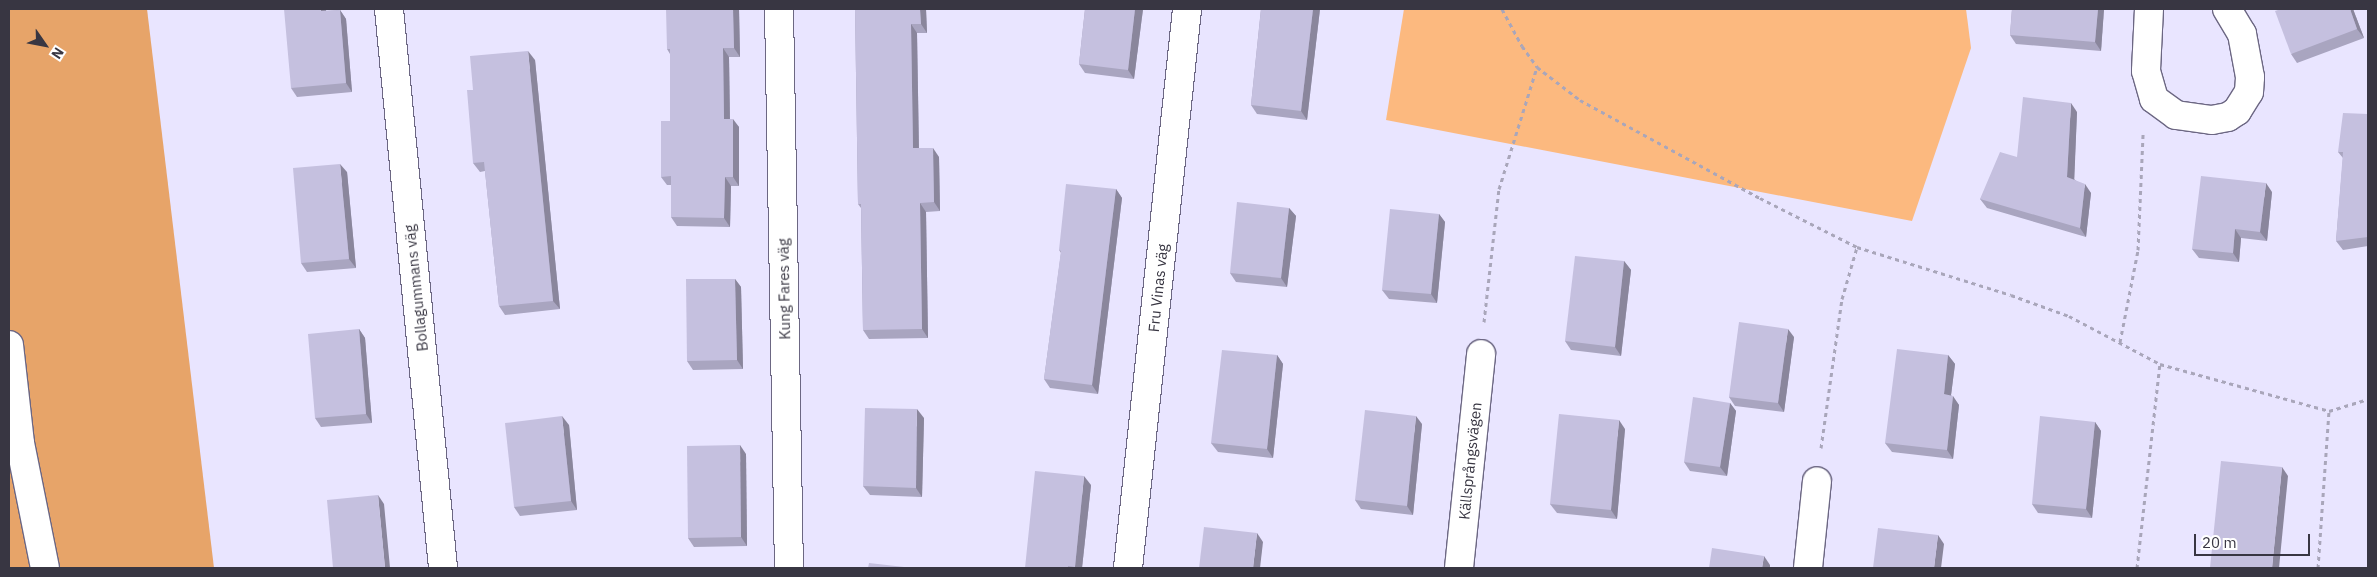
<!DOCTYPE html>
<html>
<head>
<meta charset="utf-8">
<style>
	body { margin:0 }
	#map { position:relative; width:2377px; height:577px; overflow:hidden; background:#e9e5ff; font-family:"IBM Plex Sans",sans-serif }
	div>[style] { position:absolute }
	.green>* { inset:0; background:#fcb97f }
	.forest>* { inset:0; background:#e7a469 }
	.path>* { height:3px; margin-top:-1.5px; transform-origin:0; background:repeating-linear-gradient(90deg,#a9a6ba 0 4px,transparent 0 8px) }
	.roads { filter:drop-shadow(1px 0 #6c6783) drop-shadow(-1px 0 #6c6783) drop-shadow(0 1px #6c6783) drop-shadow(0 -1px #6c6783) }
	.minor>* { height:28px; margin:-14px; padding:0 14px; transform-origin:14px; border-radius:14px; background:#fff }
	.wall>* { inset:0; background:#a9a5c0 }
	.shaded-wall>* { inset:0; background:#8a869c }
	.building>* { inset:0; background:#c5c0df }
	span { translate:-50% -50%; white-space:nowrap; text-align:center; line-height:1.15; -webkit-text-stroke:4px #fff; paint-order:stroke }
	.street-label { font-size:15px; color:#383642 }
	.frame { position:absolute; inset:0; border:10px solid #383642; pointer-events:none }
	.north { position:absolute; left:20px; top:20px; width:50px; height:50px; -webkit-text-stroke:4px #fff; paint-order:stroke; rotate:123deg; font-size:14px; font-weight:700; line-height:20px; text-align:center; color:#383642 }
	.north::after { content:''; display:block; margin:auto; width:18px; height:22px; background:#383642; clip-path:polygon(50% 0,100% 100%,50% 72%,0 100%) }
	.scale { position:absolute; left:2194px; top:534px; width:116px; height:22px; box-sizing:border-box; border:2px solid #383642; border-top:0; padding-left:6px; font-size:15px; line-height:18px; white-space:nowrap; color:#383642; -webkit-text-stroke:4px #fff; paint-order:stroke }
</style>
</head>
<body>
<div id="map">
	<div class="green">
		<div style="clip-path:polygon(1404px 9px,1966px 9px,1971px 48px,1912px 221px,1386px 120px)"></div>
	</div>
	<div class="forest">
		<div style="clip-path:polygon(9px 9px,147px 9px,214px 568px,9px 568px)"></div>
	</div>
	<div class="path">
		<div style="left:1502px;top:9px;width:42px;rotate:61.6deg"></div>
		<div style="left:1522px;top:46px;width:26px;rotate:54deg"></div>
		<div style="left:1537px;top:67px;width:54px;rotate:37.5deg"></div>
		<div style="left:1580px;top:100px;width:205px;rotate:28.6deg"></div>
		<div style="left:1760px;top:198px;width:109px;rotate:26.8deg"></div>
		<div style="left:1857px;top:247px;width:161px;rotate:17.3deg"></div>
		<div style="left:2011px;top:295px;width:62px;rotate:19.9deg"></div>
		<div style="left:2069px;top:316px;width:103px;rotate:27.8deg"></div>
		<div style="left:2160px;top:364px;width:175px;rotate:15.5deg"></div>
		<div style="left:2329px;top:411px;width:41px;rotate:-17.1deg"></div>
		<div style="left:1484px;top:322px;width:134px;rotate:-83.6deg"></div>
		<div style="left:1499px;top:189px;width:128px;rotate:-72.7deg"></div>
		<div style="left:2120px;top:342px;width:94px;rotate:-78.9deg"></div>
		<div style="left:2138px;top:250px;width:116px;rotate:-87.5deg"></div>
		<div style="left:1821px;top:448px;width:150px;rotate:-82deg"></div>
		<div style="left:1842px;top:299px;width:54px;rotate:-73.9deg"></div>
		<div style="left:2137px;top:568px;width:205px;rotate:-83.6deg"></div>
		<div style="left:2318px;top:568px;width:157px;rotate:-86deg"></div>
	</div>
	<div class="roads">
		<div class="minor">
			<div style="left:389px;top:9px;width:562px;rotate:84.48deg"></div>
			<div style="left:779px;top:9px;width:559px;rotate:88.98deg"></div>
			<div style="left:2149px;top:9px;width:62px;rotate:92.8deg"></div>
			<div style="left:2146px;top:71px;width:29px;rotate:74deg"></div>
			<div style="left:2154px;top:99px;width:27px;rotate:36deg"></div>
			<div style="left:2176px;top:115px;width:36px;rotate:8deg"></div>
			<div style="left:2212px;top:120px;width:16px;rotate:-11deg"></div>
			<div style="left:2228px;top:117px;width:11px;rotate:-34deg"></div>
			<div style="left:2237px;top:111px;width:22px;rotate:-58deg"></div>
			<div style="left:2249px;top:92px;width:15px;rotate:-86deg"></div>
			<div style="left:2250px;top:77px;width:44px;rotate:-100.5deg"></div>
			<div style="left:2242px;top:34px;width:29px;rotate:-121deg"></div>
			<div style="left:9px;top:345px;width:99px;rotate:83.6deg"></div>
			<div style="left:20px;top:443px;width:127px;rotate:78.7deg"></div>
			<div style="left:1128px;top:568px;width:562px;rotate:-83.97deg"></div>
			<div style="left:1459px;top:568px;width:215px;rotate:-84.1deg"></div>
			<div style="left:1808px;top:568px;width:87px;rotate:-84.1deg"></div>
		</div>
	</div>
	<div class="wall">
		<div style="clip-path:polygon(739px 9px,740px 57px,729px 57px,730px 119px,739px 127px,739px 186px,731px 186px,730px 227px,677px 226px,671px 217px,671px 185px,667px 185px,661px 177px,670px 121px,670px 54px,667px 49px)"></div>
		<div style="clip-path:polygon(855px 9px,926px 9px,927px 33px,917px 33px,919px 148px,939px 157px,940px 211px,926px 212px,928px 338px,869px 339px,863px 330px,861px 208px,858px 204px)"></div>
		<div style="clip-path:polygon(1085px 9px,1143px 9px,1134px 79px,1085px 73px,1079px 64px)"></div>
		<div style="clip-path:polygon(1261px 9px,1320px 9px,1307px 120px,1257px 114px,1251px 105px)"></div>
		<div style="clip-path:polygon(2012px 9px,2104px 9px,2101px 51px,2016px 44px,2010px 35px)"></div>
		<div style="clip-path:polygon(2353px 9px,2364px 38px,2297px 63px,2291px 54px)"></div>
		<div style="clip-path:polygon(340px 10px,346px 19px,352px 92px,297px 97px,291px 88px,326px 11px)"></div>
		<div style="clip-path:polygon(535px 60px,560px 309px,505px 315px,499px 306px,485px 171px,480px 172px,473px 163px)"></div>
		<div style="clip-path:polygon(2077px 112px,2074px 179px,2091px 193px,2086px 237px,1987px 208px,1980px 199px)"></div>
		<div style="clip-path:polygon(2368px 114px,2368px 246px,2343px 250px,2336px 241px,2343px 158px,2338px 152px)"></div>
		<div style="clip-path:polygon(347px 172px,356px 268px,307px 272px,301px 263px)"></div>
		<div style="clip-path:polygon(1116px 189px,1122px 198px,1098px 394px,1050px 388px,1044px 379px,1061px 253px,1059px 250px)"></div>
		<div style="clip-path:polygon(2272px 192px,2267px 241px,2241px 238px,2239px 262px,2199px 258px,2192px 249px)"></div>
		<div style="clip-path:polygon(1289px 208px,1296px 216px,1287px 287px,1236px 282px,1230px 273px)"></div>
		<div style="clip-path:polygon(1439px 214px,1445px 222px,1437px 303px,1389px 299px,1382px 290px)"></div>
		<div style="clip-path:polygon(1624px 261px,1631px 270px,1621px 356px,1571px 350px,1565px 341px)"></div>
		<div style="clip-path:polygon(735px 279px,741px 287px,743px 369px,693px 370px,687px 361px)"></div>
		<div style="clip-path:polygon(359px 329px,365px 338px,372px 423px,321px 427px,315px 418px)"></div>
		<div style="clip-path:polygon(1794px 337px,1784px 412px,1735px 406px,1729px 397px)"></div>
		<div style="clip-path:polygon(1277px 355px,1283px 364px,1273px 458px,1218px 452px,1211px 443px)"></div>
		<div style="clip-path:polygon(1948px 355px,1955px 364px,1951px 395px,1959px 405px,1953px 459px,1892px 452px,1885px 443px)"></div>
		<div style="clip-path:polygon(1730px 403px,1736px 411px,1727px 476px,1690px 471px,1684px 462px)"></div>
		<div style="clip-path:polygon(924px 418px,922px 497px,870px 495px,863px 486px)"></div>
		<div style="clip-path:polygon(2095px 422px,2101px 431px,2092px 518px,2038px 513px,2032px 504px)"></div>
		<div style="clip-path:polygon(1422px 424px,1413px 515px,1361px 509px,1355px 500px)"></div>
		<div style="clip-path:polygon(569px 425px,577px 510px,520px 516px,514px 507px)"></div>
		<div style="clip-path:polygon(1625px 429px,1617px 519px,1557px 513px,1550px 504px)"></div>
		<div style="clip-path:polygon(746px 454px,747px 546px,694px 547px,688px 538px)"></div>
		<div style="clip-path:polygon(1091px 485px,1082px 568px,1025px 568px)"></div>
	</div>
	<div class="shaded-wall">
		<div style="clip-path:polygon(320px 9px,326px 9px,327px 20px,321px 11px)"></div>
		<div style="clip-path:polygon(733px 9px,739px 9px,740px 57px,734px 48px)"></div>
		<div style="clip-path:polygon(920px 9px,926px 9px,927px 33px,921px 24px)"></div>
		<div style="clip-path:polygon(1135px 9px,1143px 9px,1134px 79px,1128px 70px)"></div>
		<div style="clip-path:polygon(1313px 9px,1320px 9px,1307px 120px,1301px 111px)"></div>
		<div style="clip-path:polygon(2098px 9px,2104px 9px,2101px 51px,2095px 42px)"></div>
		<div style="clip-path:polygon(2350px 9px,2353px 9px,2364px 38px,2357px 29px)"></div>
		<div style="clip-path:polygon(340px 10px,346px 19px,352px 92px,346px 83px)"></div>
		<div style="clip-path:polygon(911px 24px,917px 33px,919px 157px,913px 148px)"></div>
		<div style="clip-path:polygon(723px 48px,729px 57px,730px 127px,724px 119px)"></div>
		<div style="clip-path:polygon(528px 51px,535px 60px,560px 309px,553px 301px)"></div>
		<div style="clip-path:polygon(2071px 103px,2077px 112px,2074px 186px,2067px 177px)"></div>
		<div style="clip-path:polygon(733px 119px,739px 127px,739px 186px,733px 177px)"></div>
		<div style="clip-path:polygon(933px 148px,939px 157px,940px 211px,934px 202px)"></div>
		<div style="clip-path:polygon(340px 164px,347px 172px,356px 268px,349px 259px)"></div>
		<div style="clip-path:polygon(725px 177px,731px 186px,730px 227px,724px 218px)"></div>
		<div style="clip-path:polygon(2266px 183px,2272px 192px,2267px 241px,2260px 232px)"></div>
		<div style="clip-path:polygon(2085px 184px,2091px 193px,2086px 237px,2080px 228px)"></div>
		<div style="clip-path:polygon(1116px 189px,1122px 198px,1098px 394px,1092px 385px)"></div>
		<div style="clip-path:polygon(920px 203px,926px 212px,928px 338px,922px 329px)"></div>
		<div style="clip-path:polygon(1289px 208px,1296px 216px,1287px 287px,1281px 278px)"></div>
		<div style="clip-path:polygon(1439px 214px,1445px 222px,1437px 303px,1431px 294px)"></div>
		<div style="clip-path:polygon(2235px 229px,2241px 238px,2239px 262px,2233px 253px)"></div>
		<div style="clip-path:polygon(1624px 261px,1631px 270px,1621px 356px,1615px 347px)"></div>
		<div style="clip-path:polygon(735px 279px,741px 287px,743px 369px,737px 360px)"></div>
		<div style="clip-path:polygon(359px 329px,365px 338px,372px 423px,366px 414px)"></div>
		<div style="clip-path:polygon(1788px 329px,1794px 337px,1784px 412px,1778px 403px)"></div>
		<div style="clip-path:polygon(1277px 355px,1283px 364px,1273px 458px,1267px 449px)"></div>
		<div style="clip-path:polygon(1948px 355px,1955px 364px,1950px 403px,1944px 394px)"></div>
		<div style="clip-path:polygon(1953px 396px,1959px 405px,1953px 459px,1947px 450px)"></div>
		<div style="clip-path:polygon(1730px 403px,1736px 411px,1727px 476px,1720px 467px)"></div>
		<div style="clip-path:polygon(917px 409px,924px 418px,922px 497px,916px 488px)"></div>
		<div style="clip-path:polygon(562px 416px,569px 425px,577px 510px,571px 501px)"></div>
		<div style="clip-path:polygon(1416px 416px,1422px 424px,1413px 515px,1407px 506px)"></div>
		<div style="clip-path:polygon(1619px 420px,1625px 429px,1617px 519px,1611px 510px)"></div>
		<div style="clip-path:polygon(2095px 422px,2101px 431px,2092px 518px,2086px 509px)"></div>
		<div style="clip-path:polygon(740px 445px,746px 454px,747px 546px,741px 537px)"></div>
		<div style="clip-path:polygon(2282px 467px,2288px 476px,2279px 568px,2272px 568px)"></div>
		<div style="clip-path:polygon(1084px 476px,1091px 485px,1082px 568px,1077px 568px,1075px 567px)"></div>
		<div style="clip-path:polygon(378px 495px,384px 504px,390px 568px,385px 568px)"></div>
		<div style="clip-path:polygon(1257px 533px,1263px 542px,1260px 568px,1253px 568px)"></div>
		<div style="clip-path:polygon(1938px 535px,1944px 544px,1941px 568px,1934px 568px)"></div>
		<div style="clip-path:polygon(1764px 556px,1770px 565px,1770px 568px,1762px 568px)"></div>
	</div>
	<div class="building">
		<div style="clip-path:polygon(284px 9px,320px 9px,321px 11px,340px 10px,346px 83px,291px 88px)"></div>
		<div style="clip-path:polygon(666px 9px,733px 9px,734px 48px,723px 48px,724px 119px,733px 119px,733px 177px,725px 177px,724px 218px,671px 217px,671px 176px,661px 177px,661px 121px,670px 121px,670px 49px,667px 49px)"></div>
		<div style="clip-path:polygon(855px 9px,920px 9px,921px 24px,911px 24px,913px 148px,933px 148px,934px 202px,920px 203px,922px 329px,863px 330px,861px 204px,858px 204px)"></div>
		<div style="clip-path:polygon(1085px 9px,1135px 9px,1128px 70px,1079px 64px)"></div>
		<div style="clip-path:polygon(1261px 9px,1313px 9px,1301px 111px,1251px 105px)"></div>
		<div style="clip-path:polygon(2012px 9px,2098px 9px,2095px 42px,2010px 35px)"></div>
		<div style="clip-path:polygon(2281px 9px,2350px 9px,2357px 29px,2291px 54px,2275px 11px)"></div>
		<div style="clip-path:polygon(528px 51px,553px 301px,499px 306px,484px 162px,473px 163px,467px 90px,473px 90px,470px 56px)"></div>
		<div style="clip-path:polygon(2023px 97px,2071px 103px,2067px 177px,2085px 184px,2080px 228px,1980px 199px,2000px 152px,2017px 157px)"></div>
		<div style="clip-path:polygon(2343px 113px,2368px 114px,2368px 237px,2336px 241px,2343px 152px,2338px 152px)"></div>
		<div style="clip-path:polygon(340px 164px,349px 259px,301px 263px,293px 168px)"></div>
		<div style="clip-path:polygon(2201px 176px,2266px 183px,2260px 232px,2235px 229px,2233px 253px,2192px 249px)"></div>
		<div style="clip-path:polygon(1066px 184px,1116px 189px,1092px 385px,1044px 379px,1061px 251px,1059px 250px)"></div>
		<div style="clip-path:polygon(1237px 202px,1289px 208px,1281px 278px,1230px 273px)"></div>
		<div style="clip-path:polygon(1390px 209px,1439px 214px,1431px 294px,1382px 290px)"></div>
		<div style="clip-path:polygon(1575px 256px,1624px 261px,1615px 347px,1565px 341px)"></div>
		<div style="clip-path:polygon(686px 279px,735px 279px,737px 360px,687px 361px)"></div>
		<div style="clip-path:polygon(1739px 322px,1788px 329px,1778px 403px,1729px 397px)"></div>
		<div style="clip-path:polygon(359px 329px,366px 414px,315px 418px,308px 334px)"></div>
		<div style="clip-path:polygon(1897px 349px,1948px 355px,1944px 394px,1953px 396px,1947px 450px,1885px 443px)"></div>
		<div style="clip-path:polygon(1222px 350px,1277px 355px,1267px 449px,1211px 443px)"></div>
		<div style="clip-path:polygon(1693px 397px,1730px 403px,1720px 467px,1684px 462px)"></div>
		<div style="clip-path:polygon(865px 408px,917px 409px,916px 488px,863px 486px)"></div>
		<div style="clip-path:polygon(1365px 410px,1416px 416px,1407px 506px,1355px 500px)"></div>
		<div style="clip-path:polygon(1559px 414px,1619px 420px,1611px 510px,1550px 504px)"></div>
		<div style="clip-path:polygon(562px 416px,571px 501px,514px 507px,505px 423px)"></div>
		<div style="clip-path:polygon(2040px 416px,2095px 422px,2086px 509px,2032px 504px)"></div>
		<div style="clip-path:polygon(740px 445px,741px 537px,688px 538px,687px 446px)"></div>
		<div style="clip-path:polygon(2221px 461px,2282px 467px,2272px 568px,2210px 568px)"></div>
		<div style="clip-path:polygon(1035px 471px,1084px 476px,1075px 567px,1068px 566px,1068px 568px,1025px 568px)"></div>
		<div style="clip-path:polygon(378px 495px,385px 568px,333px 568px,327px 500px)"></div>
		<div style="clip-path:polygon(1204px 527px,1257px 533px,1253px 568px,1199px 568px)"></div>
		<div style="clip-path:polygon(1878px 528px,1938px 535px,1934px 568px,1873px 568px)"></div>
		<div style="clip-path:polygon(1712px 548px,1764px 556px,1762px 568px,1709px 568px)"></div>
		<div style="clip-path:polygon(869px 563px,913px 568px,868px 568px)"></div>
	</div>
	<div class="street-label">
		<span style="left:416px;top:288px;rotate:-96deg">Bollagummans väg</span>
		<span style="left:1158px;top:288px;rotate:-84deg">Fru Vinas väg</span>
		<span style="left:784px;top:289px;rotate:-91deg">Kung Fares väg</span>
		<span style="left:1470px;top:461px;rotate:-84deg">Källsprångsvägen</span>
	</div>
	<div class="frame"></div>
	<div class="north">N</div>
	<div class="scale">20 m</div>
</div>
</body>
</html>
